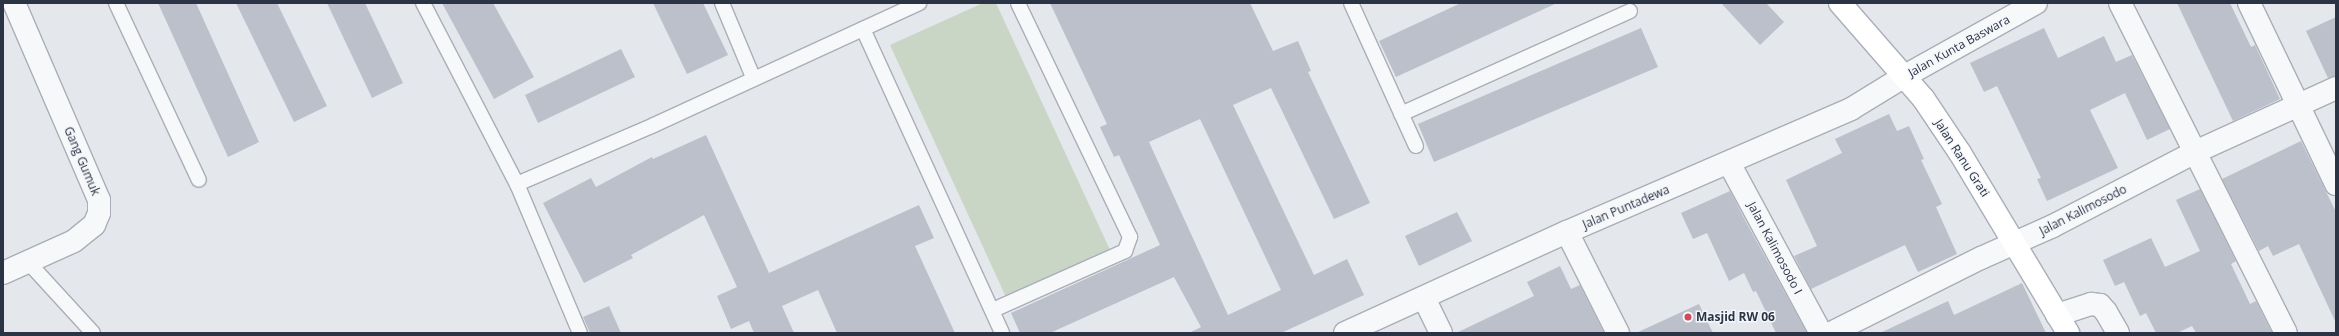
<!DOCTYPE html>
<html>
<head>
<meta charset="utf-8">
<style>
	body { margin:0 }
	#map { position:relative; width:2339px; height:336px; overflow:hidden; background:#e4e7ec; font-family:"Open Sans",sans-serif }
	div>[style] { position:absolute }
	.green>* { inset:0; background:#c9d6c5 }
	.building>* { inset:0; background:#bbc0ca }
	.roads { filter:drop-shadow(1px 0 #a9aeb7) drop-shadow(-1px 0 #a9aeb7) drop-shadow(0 1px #a9aeb7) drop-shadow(0 -1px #a9aeb7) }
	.service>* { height:14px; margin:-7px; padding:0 7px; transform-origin:7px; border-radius:7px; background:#f7f8fa }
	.minor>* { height:22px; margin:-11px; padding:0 11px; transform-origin:11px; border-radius:11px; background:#f7f8fa }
	.tertiary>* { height:22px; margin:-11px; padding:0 11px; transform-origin:11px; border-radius:11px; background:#f7f8fa }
	.primary>* { height:22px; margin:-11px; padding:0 11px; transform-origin:11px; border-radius:11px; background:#fff }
	.dots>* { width:11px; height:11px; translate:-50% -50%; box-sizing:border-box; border:2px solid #f4f6f9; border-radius:50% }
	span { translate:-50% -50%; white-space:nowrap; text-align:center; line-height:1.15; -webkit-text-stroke:3px #f4f6f9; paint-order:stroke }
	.street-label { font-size:12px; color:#2b3445 }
	.poi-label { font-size:12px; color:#2b3445; font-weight:700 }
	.left { translate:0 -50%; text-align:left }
	.frame { position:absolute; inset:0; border:4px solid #2b3445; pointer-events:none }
</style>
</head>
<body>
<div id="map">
	<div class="green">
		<div style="clip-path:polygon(983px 3px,996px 3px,1110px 250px,1006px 297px,890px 45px)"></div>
	</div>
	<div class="building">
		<div style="clip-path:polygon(158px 3px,196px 3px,259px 142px,228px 157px)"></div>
		<div style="clip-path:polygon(236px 3px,277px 3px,327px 106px,294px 122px)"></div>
		<div style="clip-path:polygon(327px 3px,365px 3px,403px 83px,372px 98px)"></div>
		<div style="clip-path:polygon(442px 3px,493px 3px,534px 77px,494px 99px)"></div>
		<div style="clip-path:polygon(653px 3px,703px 3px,728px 55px,687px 74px)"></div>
		<div style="clip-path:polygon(evenodd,1050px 3px,1250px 3px,1273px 51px,1298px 41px,1311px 71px,1308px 72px,1370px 203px,1334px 219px,1271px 88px,1233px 105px,1314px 275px,1347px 259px,1364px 295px,1281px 333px,1189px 333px,1201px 327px,1174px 277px,1050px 333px,1020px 333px,1011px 313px,1160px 245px,1119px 155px,1114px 157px,1100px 127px,1107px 124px,1050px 3px,1200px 119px,1281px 290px,1228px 315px,1149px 142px,1200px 119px)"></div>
		<div style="clip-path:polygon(1461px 3px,1557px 3px,1396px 77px,1379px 41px)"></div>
		<div style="clip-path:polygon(1721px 3px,1766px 3px,1784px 22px,1760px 45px)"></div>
		<div style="clip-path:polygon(2177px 3px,2230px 3px,2251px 47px,2255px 45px,2280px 99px,2233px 121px)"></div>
		<div style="clip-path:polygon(2336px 17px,2336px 76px,2328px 78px,2306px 31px)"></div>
		<div style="clip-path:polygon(1641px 28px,1658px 67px,1434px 162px,1418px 124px)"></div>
		<div style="clip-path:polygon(2044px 28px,2058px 58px,2104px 36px,2116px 62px,2132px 55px,2170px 129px,2147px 140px,2125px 93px,2090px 110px,2118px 168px,2047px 201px,2037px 179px,2041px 178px,1997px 86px,1984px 92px,1970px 63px)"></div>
		<div style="clip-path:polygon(621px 49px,635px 77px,538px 123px,525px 95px)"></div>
		<div style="clip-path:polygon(1889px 114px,1897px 131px,1909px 126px,1924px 159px,1921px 160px,1942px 204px,1936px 207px,1957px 254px,1918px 272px,1905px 245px,1811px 289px,1794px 256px,1817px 246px,1786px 180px,1842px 153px,1835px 139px)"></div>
		<div style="clip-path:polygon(706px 135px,769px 273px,919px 205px,934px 238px,915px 246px,955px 333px,837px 333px,818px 290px,782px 306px,794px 333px,754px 333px,749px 321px,731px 329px,717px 296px,737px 287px,704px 215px,631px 255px,633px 258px,584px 283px,543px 203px,591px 178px,596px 187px,652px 157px,653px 159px)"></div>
		<div style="clip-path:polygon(2301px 141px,2336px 212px,2336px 323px,2299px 244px,2273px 256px,2268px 246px,2259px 251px,2222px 179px)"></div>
		<div style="clip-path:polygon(2200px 189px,2236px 261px,2231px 264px,2250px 304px,2256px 301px,2272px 333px,2196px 333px,2192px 326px,2177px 333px,2156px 333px,2146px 313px,2140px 316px,2124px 282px,2115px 286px,2103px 260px,2151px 238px,2165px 267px,2200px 251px,2176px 200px)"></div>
		<div style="clip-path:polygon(1730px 191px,1746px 222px,1807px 333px,1776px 333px,1756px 291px,1753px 292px,1744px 273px,1729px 281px,1707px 233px,1693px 239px,1681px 213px)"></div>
		<div style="clip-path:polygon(1457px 212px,1472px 241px,1419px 266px,1405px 236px)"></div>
		<div style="clip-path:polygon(1560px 266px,1571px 289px,1580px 285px,1604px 333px,1456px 333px,1534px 296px,1527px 282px)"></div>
		<div style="clip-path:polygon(2022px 283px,2046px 333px,1880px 333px,1948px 301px,1954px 315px)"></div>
		<div style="clip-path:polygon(1699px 304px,1713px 333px,1636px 333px)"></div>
		<div style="clip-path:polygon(609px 306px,621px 333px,590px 333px,583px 317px)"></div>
	</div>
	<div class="roads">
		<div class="service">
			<div style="left:116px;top:3px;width:195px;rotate:64.9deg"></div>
			<div style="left:423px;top:3px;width:204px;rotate:62.6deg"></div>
			<div style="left:517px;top:184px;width:162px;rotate:67.1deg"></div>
			<div style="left:722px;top:3px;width:80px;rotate:67.3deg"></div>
			<div style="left:1351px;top:3px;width:157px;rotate:65.6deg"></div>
			<div style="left:863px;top:29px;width:334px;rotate:65.4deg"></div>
			<div style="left:1401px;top:114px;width:251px;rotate:-24.2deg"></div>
			<div style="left:517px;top:184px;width:149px;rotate:-23.3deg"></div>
			<div style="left:654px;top:125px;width:292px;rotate:-24.7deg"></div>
			<div style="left:28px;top:262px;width:96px;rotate:47.5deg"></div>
			<div style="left:993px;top:310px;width:145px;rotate:-24.1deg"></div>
			<div style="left:1125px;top:251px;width:15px;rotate:-70deg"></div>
			<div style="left:1130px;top:237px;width:259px;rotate:-115.6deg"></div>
		</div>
		<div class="minor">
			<div style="left:2120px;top:3px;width:369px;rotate:63.3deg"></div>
			<div style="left:2249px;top:3px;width:201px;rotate:64.3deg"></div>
			<div style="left:1903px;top:77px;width:152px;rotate:-29.1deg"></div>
			<div style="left:1729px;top:163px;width:193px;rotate:61.6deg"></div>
			<div style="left:1567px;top:232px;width:113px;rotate:63.2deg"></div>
			<div style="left:3px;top:273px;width:78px;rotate:-24.3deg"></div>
			<div style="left:74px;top:241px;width:26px;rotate:-39deg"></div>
			<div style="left:94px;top:225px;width:13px;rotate:-67deg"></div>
			<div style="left:99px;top:213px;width:13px;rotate:-90deg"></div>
			<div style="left:99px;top:200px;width:215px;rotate:-113.3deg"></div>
			<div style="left:1424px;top:298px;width:39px;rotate:64deg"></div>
			<div style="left:2057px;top:315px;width:36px;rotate:-18deg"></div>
			<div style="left:2091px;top:304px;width:9px;rotate:6deg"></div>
			<div style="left:2100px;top:305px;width:9px;rotate:49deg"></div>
			<div style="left:2106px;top:312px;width:24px;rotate:60deg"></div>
			<div style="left:1831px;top:333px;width:168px;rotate:-26.6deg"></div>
			<div style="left:1981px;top:258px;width:79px;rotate:-24deg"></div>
			<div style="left:2053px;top:226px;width:158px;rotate:-27.5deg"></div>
			<div style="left:2193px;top:153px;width:157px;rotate:-24.4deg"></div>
		</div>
		<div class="tertiary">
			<div style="left:1345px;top:333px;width:244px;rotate:-24.5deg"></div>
			<div style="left:1567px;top:232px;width:309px;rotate:-23.4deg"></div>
			<div style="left:1851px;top:109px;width:61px;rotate:-31.6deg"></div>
		</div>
		<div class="primary">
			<div style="left:1840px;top:3px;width:126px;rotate:48.9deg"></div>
			<div style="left:1923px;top:98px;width:66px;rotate:56.1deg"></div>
			<div style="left:1960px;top:153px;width:210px;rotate:59deg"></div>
		</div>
	</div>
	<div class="dots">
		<div style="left:1688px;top:317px;background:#d1495b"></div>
	</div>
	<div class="street-label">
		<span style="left:1959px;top:46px;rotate:-29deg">Jalan Kunta Baswara</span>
		<span style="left:1962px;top:158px;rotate:57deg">Jalan Ranu Grati</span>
		<span style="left:82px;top:161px;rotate:67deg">Gang Gumuk</span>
		<span style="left:1626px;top:207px;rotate:-23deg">Jalan Puntadewa</span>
		<span style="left:2083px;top:210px;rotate:-27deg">Jalan Kalimosodo</span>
		<span style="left:1775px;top:248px;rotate:62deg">Jalan Kalimosodo I</span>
	</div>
	<div class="poi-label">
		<span class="left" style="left:1696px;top:317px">Masjid RW 06</span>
	</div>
	<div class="frame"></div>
</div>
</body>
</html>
